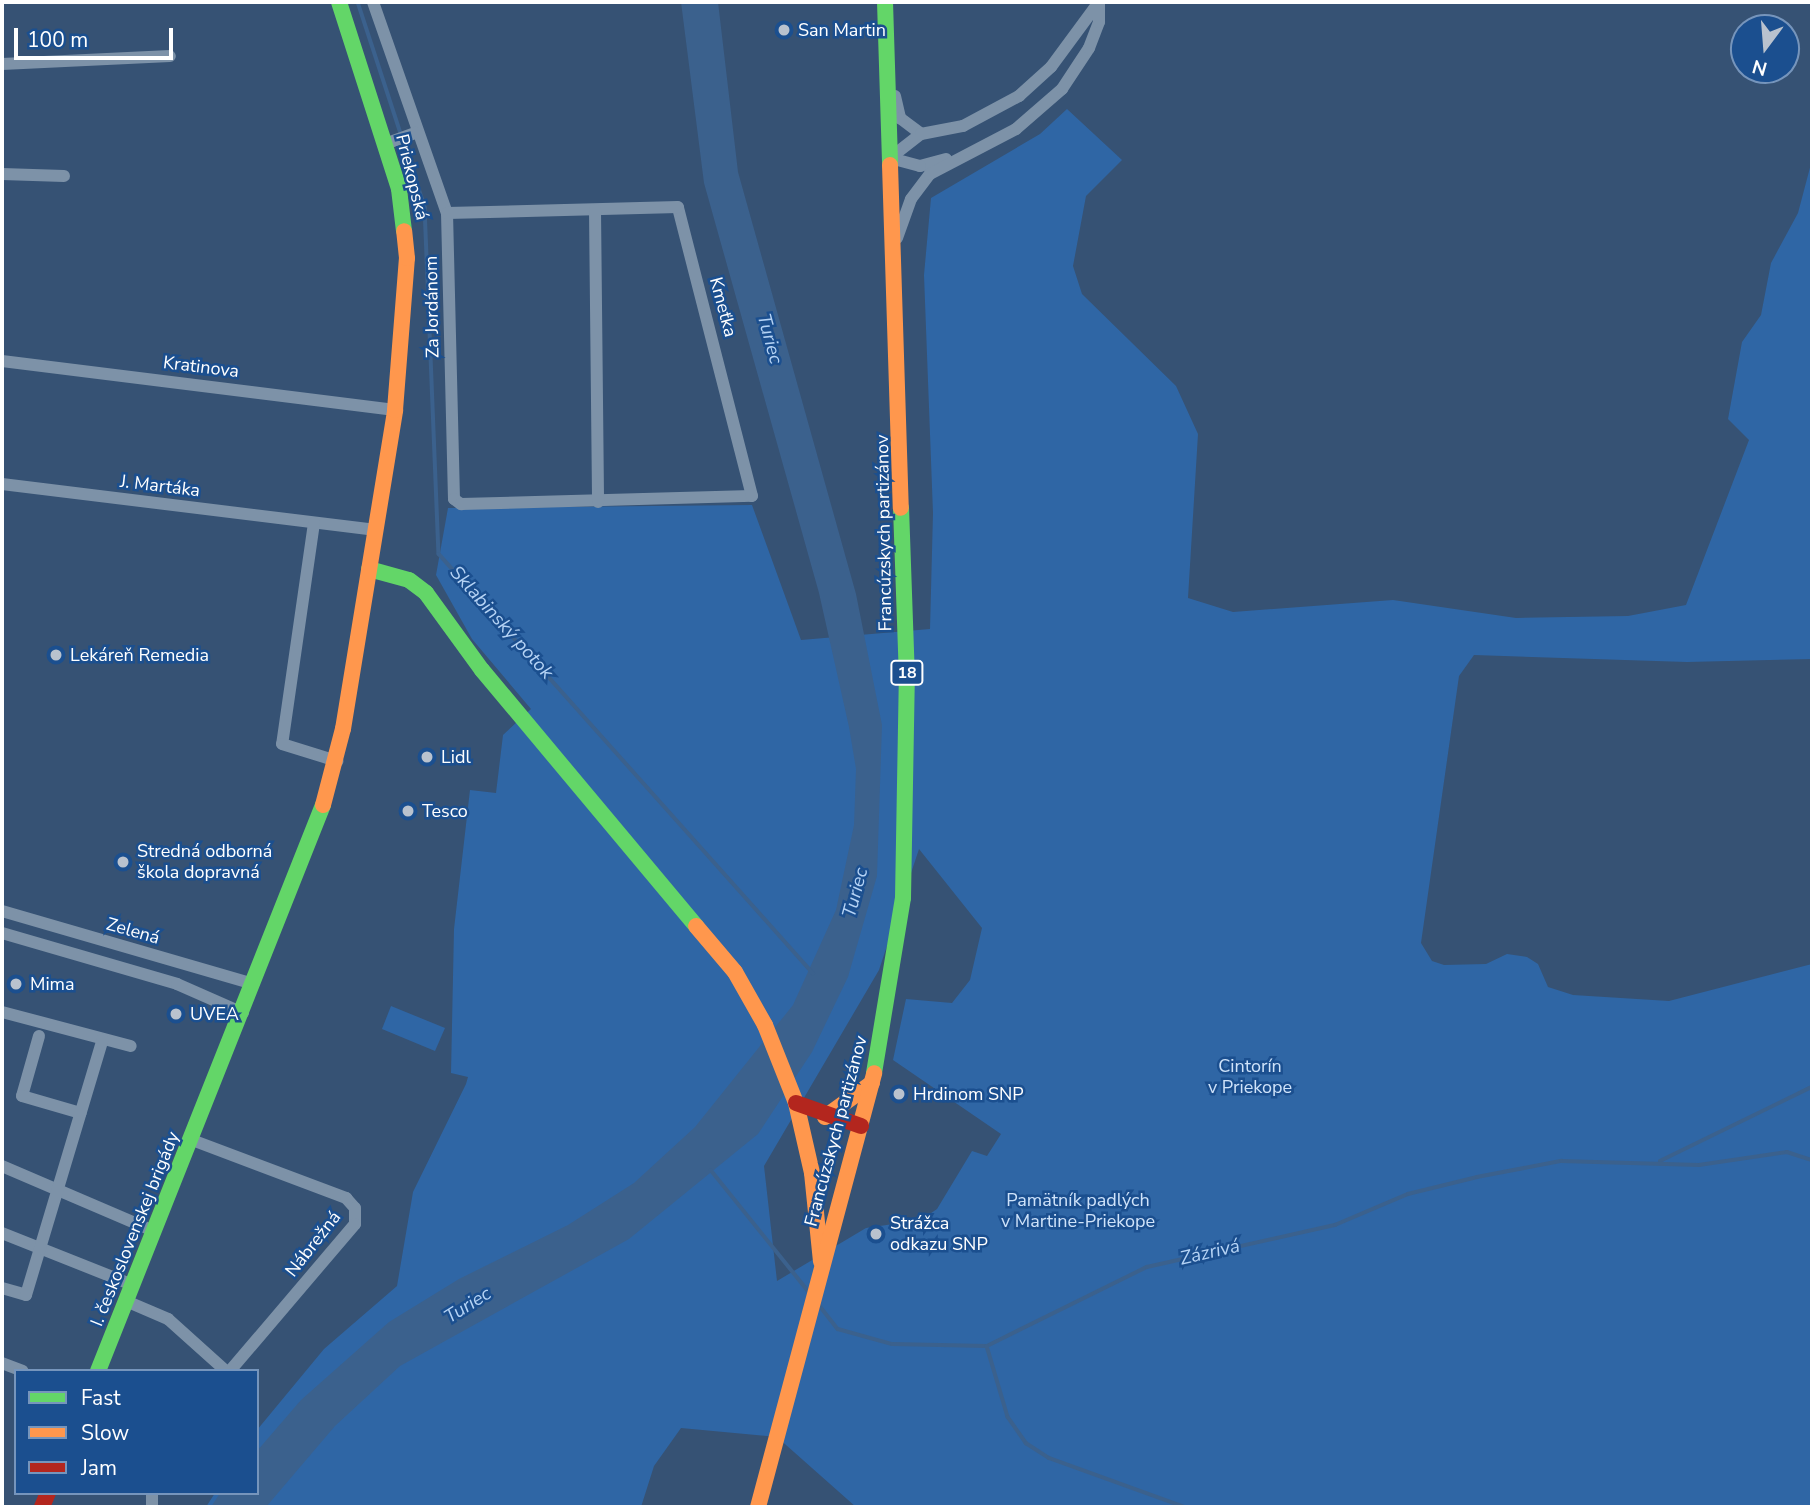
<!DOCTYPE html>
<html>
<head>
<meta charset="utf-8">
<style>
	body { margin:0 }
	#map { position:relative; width:1814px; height:1509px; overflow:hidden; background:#365274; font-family:"Nunito Sans",sans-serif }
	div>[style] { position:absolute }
	.green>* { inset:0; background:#2f66a5 }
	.water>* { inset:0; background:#3b618d }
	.stream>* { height:3.5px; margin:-1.75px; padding:0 1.75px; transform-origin:1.75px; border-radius:1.75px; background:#3b618d }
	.street>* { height:12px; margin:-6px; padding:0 6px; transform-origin:6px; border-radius:6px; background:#7d92a8 }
	.fast>* { height:16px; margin:-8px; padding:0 8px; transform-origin:8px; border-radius:8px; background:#63d668 }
	.slow>* { height:16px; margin:-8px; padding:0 8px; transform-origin:8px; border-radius:8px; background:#ff974d }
	.jam>* { height:16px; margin:-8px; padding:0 8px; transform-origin:8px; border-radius:8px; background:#b3261e }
	.dots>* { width:19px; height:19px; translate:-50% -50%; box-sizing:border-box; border:4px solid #1b4f8f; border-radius:50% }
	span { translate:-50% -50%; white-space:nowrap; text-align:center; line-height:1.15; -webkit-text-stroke:5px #1b4f8f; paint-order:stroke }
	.shield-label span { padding:2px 5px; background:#1b4f8f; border:2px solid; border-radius:5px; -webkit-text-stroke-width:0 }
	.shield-label { font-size:16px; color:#fff; font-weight:700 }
	.poi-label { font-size:18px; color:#fff }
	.left { translate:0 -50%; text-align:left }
	.street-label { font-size:18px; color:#fff }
	.park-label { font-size:18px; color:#cfe3fa }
	.water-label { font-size:19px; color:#b5d3f5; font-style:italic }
	.frame { position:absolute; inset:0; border:4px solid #fff; pointer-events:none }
	.legend { position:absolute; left:14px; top:1369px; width:245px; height:126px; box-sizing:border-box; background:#1b4f8f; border:2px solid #7695bc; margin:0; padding:9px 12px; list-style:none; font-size:21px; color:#fff }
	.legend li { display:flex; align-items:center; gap:14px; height:35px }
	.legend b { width:35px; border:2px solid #7695bc }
	.north { position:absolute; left:1730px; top:14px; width:70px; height:70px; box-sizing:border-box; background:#1b4f8f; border:2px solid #7695bc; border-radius:50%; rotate:196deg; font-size:19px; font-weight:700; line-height:28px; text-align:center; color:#fff }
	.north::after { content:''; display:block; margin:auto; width:24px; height:32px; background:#b9c2ce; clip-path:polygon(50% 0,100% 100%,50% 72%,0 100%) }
	.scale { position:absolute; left:14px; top:28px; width:159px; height:32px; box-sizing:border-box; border:4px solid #fff; border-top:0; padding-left:9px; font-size:21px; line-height:24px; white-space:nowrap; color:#fff; -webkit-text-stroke:5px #1b4f8f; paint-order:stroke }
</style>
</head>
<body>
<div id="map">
	<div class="green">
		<div style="clip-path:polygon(evenodd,1067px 109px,1122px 160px,1086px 196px,1073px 266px,1082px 294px,1176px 386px,1198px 434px,1188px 598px,1233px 612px,1393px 600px,1516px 618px,1628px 616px,1686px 605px,1749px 440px,1728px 419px,1742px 342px,1761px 315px,1771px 263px,1798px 213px,1812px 160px,1812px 659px,1687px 662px,1474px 655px,1459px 676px,1421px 943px,1432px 961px,1444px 965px,1486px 964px,1507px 954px,1527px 957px,1538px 964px,1548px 987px,1573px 995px,1669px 1001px,1812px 964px,1812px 1507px,856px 1507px,777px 1437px,681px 1428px,654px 1466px,641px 1507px,206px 1507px,215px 1493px,257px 1493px,257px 1430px,324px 1349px,397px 1286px,413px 1192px,466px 1084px,468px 1077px,451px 1073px,454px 929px,470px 790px,496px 793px,503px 735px,531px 709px,472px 639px,436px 575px,448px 508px,752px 505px,801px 640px,930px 629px,933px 513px,924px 275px,931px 198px,1040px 134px,1067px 109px,919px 849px,982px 928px,970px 980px,952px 1003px,906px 999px,893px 1060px,1001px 1134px,987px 1156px,972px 1151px,937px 1209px,921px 1220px,866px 1228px,777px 1281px,764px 1166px,879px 970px,919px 849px)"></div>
		<div style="clip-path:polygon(391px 1006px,445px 1028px,435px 1051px,382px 1029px)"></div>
	</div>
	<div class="water">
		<div style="clip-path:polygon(681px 2px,718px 2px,738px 172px,856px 594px,882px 725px,877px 876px,848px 977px,812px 1052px,758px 1134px,629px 1239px,400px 1366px,335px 1426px,266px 1507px,211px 1507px,220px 1493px,257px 1493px,257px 1451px,301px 1400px,389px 1322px,459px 1279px,568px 1225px,634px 1183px,695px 1127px,793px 1005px,836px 910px,854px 825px,856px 769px,849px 727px,819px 593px,704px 183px)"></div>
	</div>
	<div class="stream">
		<div style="left:358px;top:2px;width:216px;rotate:71.9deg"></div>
		<div style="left:425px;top:207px;width:347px;rotate:87.7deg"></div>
		<div style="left:439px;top:554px;width:562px;rotate:48.25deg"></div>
		<div style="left:1660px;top:1161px;width:169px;rotate:-26deg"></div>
		<div style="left:711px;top:1170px;width:156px;rotate:51.2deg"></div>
		<div style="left:820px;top:1306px;width:29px;rotate:52deg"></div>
		<div style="left:838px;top:1329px;width:56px;rotate:15.5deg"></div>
		<div style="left:892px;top:1344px;width:95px;rotate:1.2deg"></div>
		<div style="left:987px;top:1346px;width:178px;rotate:-26.3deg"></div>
		<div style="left:1147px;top:1267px;width:193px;rotate:-12.6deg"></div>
		<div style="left:1335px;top:1225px;width:79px;rotate:-23deg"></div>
		<div style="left:1408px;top:1194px;width:71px;rotate:-13.8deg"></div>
		<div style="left:1477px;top:1177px;width:86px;rotate:-10.8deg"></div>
		<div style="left:1561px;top:1161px;width:138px;rotate:1.7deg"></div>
		<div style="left:1699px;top:1165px;width:89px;rotate:-8.4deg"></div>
		<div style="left:1787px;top:1152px;width:26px;rotate:18deg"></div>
		<div style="left:987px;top:1346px;width:74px;rotate:73.5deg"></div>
		<div style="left:1008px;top:1417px;width:32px;rotate:55deg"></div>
		<div style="left:1026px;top:1443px;width:27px;rotate:33deg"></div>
		<div style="left:1049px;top:1458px;width:145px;rotate:19.8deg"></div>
	</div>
	<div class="street">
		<div style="left:373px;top:2px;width:224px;rotate:70.7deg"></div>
		<div style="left:447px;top:213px;width:286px;rotate:88.6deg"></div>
		<div style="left:454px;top:499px;width:9px;rotate:36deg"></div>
		<div style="left:461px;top:504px;width:291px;rotate:-1.6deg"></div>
		<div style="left:752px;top:496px;width:298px;rotate:-104.4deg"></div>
		<div style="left:678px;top:207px;width:231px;rotate:178.5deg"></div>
		<div style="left:2px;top:64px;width:168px;rotate:-2.7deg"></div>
		<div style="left:895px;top:96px;width:23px;rotate:77deg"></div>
		<div style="left:900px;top:118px;width:26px;rotate:37deg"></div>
		<div style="left:385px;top:144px;width:33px;rotate:-20deg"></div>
		<div style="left:946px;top:159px;width:27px;rotate:165deg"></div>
		<div style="left:920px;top:166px;width:31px;rotate:-165deg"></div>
		<div style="left:890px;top:158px;width:39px;rotate:-38deg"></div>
		<div style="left:921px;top:134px;width:43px;rotate:-10.8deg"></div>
		<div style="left:963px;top:126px;width:64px;rotate:-28.2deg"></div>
		<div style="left:1019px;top:96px;width:43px;rotate:-42.2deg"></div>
		<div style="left:1051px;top:67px;width:81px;rotate:-53.6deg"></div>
		<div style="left:2px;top:174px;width:62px;rotate:1.8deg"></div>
		<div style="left:595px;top:210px;width:292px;rotate:89.4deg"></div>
		<div style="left:897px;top:238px;width:41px;rotate:-70.3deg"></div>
		<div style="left:911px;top:199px;width:31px;rotate:-53deg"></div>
		<div style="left:930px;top:174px;width:97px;rotate:-27.6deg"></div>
		<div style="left:1016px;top:129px;width:61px;rotate:-41deg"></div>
		<div style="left:1062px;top:89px;width:49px;rotate:-56.6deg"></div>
		<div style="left:1089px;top:48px;width:28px;rotate:-69deg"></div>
		<div style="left:1099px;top:22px;width:20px;rotate:-90deg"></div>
		<div style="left:2px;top:361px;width:396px;rotate:7.1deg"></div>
		<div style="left:2px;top:484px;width:377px;rotate:7deg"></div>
		<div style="left:314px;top:523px;width:223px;rotate:98.2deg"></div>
		<div style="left:282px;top:744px;width:58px;rotate:17.2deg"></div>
		<div style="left:2px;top:911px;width:262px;rotate:16.2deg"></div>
		<div style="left:2px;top:933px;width:182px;rotate:16.2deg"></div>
		<div style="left:177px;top:984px;width:72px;rotate:23.7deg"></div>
		<div style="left:2px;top:1012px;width:133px;rotate:14.8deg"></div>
		<div style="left:39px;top:1036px;width:62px;rotate:105.8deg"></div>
		<div style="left:22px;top:1096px;width:61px;rotate:16.1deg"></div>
		<div style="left:192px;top:1140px;width:165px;rotate:20.6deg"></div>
		<div style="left:346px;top:1198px;width:13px;rotate:48deg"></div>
		<div style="left:355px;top:1208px;width:16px;rotate:90deg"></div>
		<div style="left:355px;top:1224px;width:193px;rotate:130.4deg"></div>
		<div style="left:2px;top:1166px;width:165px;rotate:23.2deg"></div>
		<div style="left:2px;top:1233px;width:141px;rotate:21.7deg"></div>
		<div style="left:2px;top:1288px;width:25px;rotate:16deg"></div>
		<div style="left:26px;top:1295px;width:267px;rotate:-73.3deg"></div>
		<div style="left:126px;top:1301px;width:46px;rotate:23.2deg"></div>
		<div style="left:168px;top:1319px;width:78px;rotate:41.9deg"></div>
		<div style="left:2px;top:1363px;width:22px;rotate:21deg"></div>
		<div style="left:152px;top:1493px;width:14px;rotate:90deg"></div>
	</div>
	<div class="fast">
		<div style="left:339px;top:2px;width:196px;rotate:72.2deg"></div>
		<div style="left:399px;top:189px;width:42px;rotate:83.2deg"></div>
		<div style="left:885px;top:2px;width:163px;rotate:88.2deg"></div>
		<div style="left:369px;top:569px;width:41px;rotate:15.4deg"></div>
		<div style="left:409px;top:580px;width:21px;rotate:37deg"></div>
		<div style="left:426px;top:593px;width:95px;rotate:54deg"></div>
		<div style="left:482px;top:670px;width:334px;rotate:50.1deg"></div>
		<div style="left:874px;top:1073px;width:177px;rotate:-80.6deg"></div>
		<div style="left:903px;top:898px;width:219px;rotate:-89deg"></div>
		<div style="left:907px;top:679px;width:171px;rotate:-92deg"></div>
		<div style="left:98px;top:1371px;width:609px;rotate:-68.32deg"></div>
	</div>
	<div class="slow">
		<div style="left:890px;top:165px;width:343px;rotate:88.2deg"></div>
		<div style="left:323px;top:805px;width:79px;rotate:-75.3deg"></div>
		<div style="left:343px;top:729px;width:323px;rotate:-80.7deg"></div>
		<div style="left:395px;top:410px;width:152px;rotate:-85.5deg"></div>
		<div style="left:407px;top:258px;width:27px;rotate:-96deg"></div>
		<div style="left:696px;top:926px;width:60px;rotate:49.7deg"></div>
		<div style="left:735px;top:972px;width:61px;rotate:60.5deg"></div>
		<div style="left:765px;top:1025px;width:84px;rotate:68.3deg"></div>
		<div style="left:796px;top:1103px;width:72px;rotate:77.1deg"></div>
		<div style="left:812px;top:1173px;width:89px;rotate:84.2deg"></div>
		<div style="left:825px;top:1117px;width:58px;rotate:-35.9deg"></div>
		<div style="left:758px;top:1507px;width:449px;rotate:-75deg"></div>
	</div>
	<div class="jam">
		<div style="left:796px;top:1103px;width:69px;rotate:19.5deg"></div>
		<div style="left:42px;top:1507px;width:15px;rotate:-67deg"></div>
	</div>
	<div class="dots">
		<div style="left:784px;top:30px;background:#b9c2ce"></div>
		<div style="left:56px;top:655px;background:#b9c2ce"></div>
		<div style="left:427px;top:757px;background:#b9c2ce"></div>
		<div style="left:408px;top:811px;background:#b9c2ce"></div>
		<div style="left:123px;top:862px;background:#b9c2ce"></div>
		<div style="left:16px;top:984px;background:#b9c2ce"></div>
		<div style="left:176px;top:1014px;background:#b9c2ce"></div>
		<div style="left:899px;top:1094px;background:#b9c2ce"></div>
		<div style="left:876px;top:1234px;background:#b9c2ce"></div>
	</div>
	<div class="shield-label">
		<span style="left:907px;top:673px">18</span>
	</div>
	<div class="poi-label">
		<span class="left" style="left:798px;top:30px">San Martin</span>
		<span class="left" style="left:70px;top:655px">Lekáreň Remedia</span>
		<span class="left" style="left:441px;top:757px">Lidl</span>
		<span class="left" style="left:422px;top:811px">Tesco</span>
		<span class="left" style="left:137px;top:862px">Stredná odborná<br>škola dopravná</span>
		<span class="left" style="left:30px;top:984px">Mima</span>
		<span class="left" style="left:190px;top:1014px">UVEA</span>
		<span class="left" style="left:913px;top:1094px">Hrdinom SNP</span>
		<span class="left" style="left:890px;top:1234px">Strážca<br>odkazu SNP</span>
	</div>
	<div class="street-label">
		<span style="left:412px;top:177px;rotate:76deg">Priekopská</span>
		<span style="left:432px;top:307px;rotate:-91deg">Za Jordánom</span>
		<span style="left:723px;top:307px;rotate:75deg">Kmeťka</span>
		<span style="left:201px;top:367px;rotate:7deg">Kratinova</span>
		<span style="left:160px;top:486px;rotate:7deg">J. Martáka</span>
		<span style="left:884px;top:533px;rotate:-91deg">Francúzskych partizánov</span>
		<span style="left:133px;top:931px;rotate:16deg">Zelená</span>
		<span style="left:836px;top:1131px;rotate:-75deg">Francúzskych partizánov</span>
		<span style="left:135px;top:1229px;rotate:-68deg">I. československej brigády</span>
		<span style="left:313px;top:1244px;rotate:-52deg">Nábrežná</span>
	</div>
	<div class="park-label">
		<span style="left:1250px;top:1077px">Cintorín<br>v Priekope</span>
		<span style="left:1078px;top:1211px">Pamätník padlých<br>v Martine-Priekope</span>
	</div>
	<div class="water-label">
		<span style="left:769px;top:339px;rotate:75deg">Turiec</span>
		<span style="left:501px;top:623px;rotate:48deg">Sklabinský potok</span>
		<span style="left:856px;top:893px;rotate:-75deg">Turiec</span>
		<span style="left:1210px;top:1253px;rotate:-13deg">Zázrivá</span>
		<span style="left:468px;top:1306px;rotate:-32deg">Turiec</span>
	</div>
	<div class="frame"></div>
	<ul class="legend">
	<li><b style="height:9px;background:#63d668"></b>Fast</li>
	<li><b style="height:9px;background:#ff974d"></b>Slow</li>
	<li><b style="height:9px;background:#b3261e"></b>Jam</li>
	</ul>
	<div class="north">N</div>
	<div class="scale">100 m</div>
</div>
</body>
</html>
